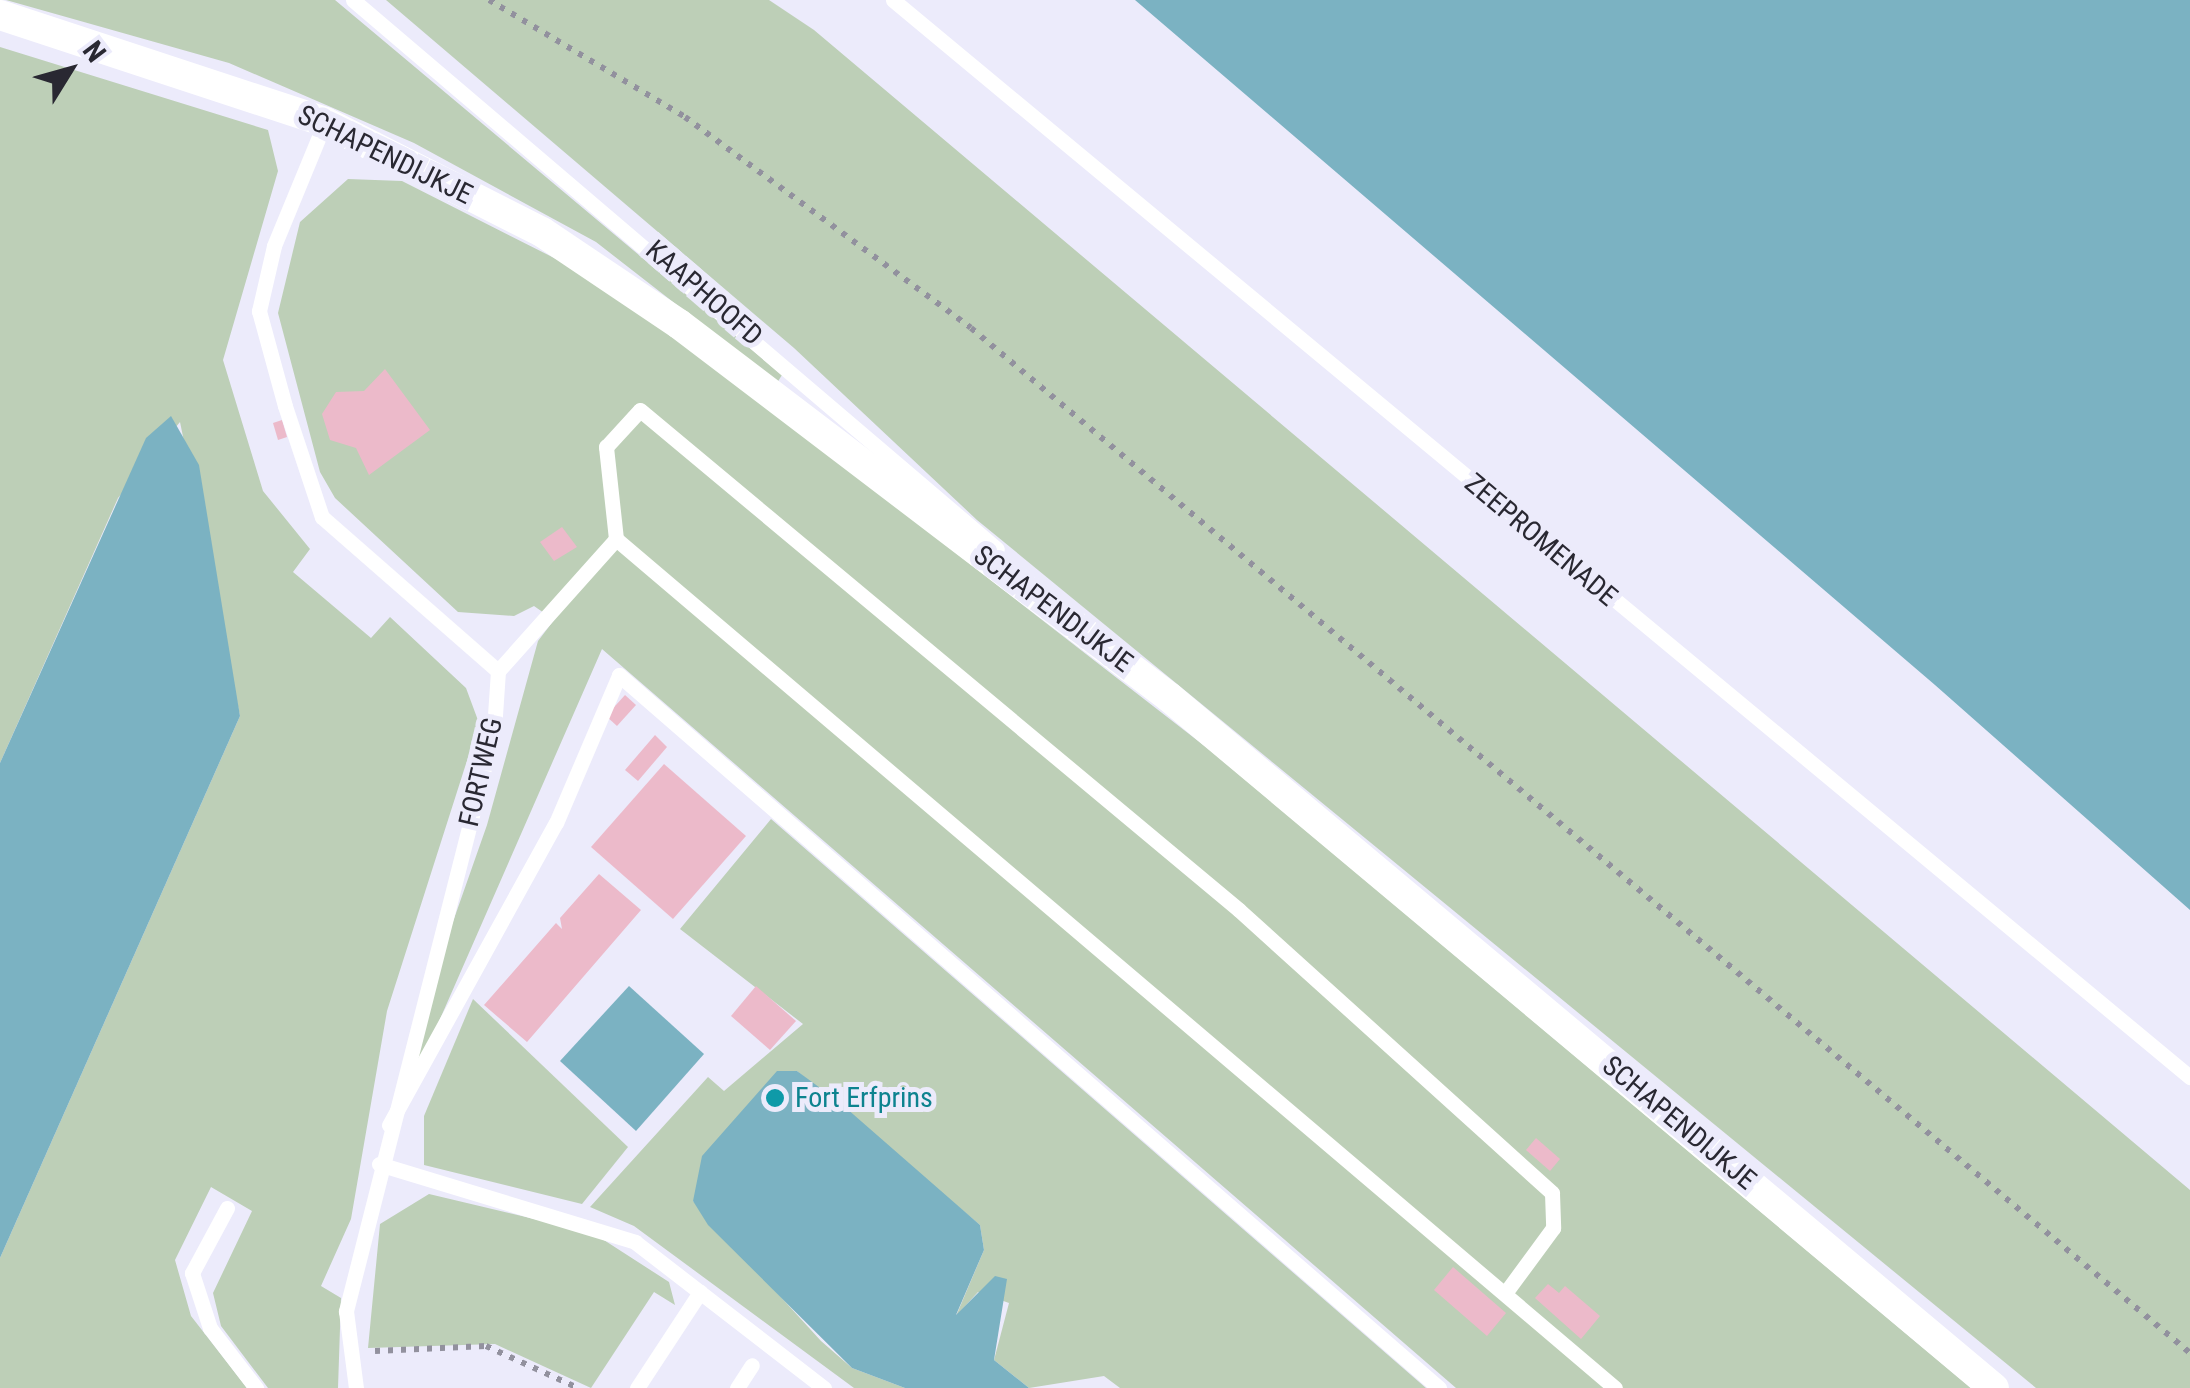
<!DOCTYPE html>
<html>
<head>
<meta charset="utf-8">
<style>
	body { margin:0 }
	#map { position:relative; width:2190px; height:1388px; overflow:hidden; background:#ecebfb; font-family:"Roboto Condensed",sans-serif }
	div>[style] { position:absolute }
	.green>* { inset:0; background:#bdcfb7 }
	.water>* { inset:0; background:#7bb2c2 }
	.building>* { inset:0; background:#ecbaca }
	.path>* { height:6px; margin-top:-3px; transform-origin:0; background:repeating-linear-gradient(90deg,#92919e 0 5px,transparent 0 13px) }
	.lane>* { height:15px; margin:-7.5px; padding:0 7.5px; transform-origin:7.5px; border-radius:7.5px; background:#fff }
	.street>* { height:30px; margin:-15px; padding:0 15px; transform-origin:15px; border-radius:15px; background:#fff }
	.dots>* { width:28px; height:28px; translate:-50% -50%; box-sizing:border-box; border:5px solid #ecebfb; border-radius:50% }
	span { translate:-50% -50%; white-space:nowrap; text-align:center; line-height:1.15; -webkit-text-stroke:10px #ecebfb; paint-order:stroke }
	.street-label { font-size:28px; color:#292832 }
	.culture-label { font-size:28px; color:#0d838f }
	.left { translate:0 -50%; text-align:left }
	.north { position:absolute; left:20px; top:20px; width:100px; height:100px; -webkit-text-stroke:8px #ecebfb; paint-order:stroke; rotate:53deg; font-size:28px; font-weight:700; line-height:40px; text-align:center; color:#292832 }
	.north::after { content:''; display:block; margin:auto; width:35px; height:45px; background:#292832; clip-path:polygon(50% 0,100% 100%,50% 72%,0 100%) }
</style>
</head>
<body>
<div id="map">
	<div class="green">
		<div style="clip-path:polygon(6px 0,335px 0,782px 375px,777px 383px,596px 242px,414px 143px,229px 63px)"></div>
		<div style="clip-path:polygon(386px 0,769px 0,814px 30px,2190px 1190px,2190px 1388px,2036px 1388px,977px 520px,794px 348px)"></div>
		<div style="clip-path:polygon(0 47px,268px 130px,278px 171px,223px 360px,263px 491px,310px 549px,293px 572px,371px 638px,390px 617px,466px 688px,479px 723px,387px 1011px,351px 1219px,321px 1286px,341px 1298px,338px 1388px,268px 1388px,221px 1326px,213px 1293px,252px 1211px,211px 1187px,175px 1260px,191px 1316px,247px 1388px,0 1388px,0 1258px,240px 716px,180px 422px,118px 498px,0 763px)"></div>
		<div style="clip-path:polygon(348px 179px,402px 181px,570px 266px,675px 335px,1211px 751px,1971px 1388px,1456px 1388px,602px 649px,412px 1083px,404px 1061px,487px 825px,538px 641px,554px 620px,534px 606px,514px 616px,458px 612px,335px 498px,320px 472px,278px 313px,300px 222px)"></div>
		<div style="clip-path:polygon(771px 819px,1426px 1388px,1120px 1388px,1104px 1376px,1029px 1388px,994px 1360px,1009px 1303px,978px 1292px,956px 1316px,984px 1250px,980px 1225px,797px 1071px,693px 1201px,821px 1341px,852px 1368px,905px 1388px,854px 1388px,634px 1226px,590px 1207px,708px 1077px,724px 1091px,803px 1024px,680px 929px)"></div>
		<div style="clip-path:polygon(473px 999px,628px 1147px,582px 1204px,424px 1165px,424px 1116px)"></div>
		<div style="clip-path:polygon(429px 1194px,593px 1233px,669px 1282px,675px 1305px,654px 1292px,591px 1388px,495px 1344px,368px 1348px,380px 1224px)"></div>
	</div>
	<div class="water">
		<div style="clip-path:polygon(1135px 0,2190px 0,2190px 910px,1935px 685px)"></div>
		<div style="clip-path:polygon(171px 416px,199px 465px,240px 716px,0 1258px,0 763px,146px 438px)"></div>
		<div style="clip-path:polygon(629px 986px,704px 1054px,636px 1131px,560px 1061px)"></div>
		<div style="clip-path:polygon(777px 1071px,797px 1071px,838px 1101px,980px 1225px,984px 1250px,956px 1315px,995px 1276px,1007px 1279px,994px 1360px,1029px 1388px,905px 1388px,852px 1368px,708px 1225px,693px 1201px,702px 1156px)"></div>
	</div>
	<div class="building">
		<div style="clip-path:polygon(385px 369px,430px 430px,369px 475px,356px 448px,330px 440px,322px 414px,336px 392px,364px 391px)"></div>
		<div style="clip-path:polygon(282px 420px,287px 437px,278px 440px,273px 423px)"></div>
		<div style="clip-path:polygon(562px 527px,577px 547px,554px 561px,540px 542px)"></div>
		<div style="clip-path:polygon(625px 695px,636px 705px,617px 726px,606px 716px)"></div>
		<div style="clip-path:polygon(655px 735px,667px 747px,638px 781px,625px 770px)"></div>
		<div style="clip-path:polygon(664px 764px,746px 836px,673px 919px,591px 847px)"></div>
		<div style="clip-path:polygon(599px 874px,641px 910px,527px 1042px,484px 1005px,556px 923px,562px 929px,560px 918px)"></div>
		<div style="clip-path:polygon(756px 986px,796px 1021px,770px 1050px,731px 1016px)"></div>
		<div style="clip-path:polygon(1536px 1138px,1560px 1159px,1550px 1171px,1526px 1150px)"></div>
		<div style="clip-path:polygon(1453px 1267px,1506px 1313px,1487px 1336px,1434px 1290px)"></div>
		<div style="clip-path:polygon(1548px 1284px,1559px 1293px,1565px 1286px,1600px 1316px,1581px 1339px,1535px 1298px)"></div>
	</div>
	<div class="path">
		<div style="left:489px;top:0;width:228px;rotate:30.8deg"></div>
		<div style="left:685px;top:117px;width:355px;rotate:36.4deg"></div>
		<div style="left:971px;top:328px;width:1593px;rotate:40.06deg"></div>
		<div style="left:375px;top:1351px;width:111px;rotate:-2.6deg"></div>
		<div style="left:486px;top:1346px;width:101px;rotate:24.5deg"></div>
	</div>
	<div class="lane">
		<div style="left:353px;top:0;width:846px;rotate:40.45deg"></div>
		<div style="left:893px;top:0;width:1686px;rotate:39.71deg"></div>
		<div style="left:325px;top:122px;width:134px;rotate:112.4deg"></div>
		<div style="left:274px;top:246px;width:67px;rotate:103deg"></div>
		<div style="left:259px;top:311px;width:98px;rotate:74.7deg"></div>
		<div style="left:285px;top:406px;width:117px;rotate:71.6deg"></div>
		<div style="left:322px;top:517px;width:234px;rotate:41.2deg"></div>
		<div style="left:498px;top:671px;width:58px;rotate:93.9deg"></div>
		<div style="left:494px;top:729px;width:601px;rotate:104.27deg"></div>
		<div style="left:346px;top:1311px;width:78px;rotate:82.6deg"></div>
		<div style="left:616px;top:539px;width:93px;rotate:-96.2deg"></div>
		<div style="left:606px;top:447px;width:50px;rotate:-47.4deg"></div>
		<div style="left:640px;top:410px;width:780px;rotate:39.85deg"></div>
		<div style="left:1239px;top:910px;width:422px;rotate:42.1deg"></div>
		<div style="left:1552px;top:1193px;width:35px;rotate:88deg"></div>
		<div style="left:1553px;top:1228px;width:79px;rotate:126.3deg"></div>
		<div style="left:498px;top:671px;width:177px;rotate:-48.2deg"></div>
		<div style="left:616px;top:539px;width:1311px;rotate:40.36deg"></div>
		<div style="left:389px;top:1125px;width:345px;rotate:-61.1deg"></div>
		<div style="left:556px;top:823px;width:161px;rotate:-66.9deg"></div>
		<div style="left:619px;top:675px;width:1087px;rotate:41.01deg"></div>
		<div style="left:379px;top:1164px;width:268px;rotate:16.9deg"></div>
		<div style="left:635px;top:1242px;width:239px;rotate:37.7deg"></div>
		<div style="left:227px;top:1208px;width:74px;rotate:118.3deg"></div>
		<div style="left:192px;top:1273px;width:58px;rotate:71.9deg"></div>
		<div style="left:210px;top:1328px;width:76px;rotate:52.5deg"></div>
		<div style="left:637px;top:1388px;width:115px;rotate:-56.7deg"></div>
		<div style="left:737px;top:1388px;width:27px;rotate:-57deg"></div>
	</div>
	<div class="street">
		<div style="left:0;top:15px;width:342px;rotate:18.2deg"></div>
		<div style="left:325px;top:122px;width:243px;rotate:26.9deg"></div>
		<div style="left:542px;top:232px;width:165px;rotate:33.9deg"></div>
		<div style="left:679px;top:324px;width:616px;rotate:37.28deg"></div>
		<div style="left:1169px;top:697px;width:1076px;rotate:39.95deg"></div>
	</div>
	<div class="dots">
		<div style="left:775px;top:1098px;background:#0f9aa8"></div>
	</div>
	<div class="street-label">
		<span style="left:385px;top:155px;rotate:26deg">SCHAPENDIJKJE</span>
		<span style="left:704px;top:293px;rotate:41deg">KAAPHOOFD</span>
		<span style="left:1541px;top:540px;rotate:40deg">ZEEPROMENADE</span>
		<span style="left:1053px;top:609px;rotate:37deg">SCHAPENDIJKJE</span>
		<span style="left:481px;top:772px;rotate:-77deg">FORTWEG</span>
		<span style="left:1679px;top:1123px;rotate:40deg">SCHAPENDIJKJE</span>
	</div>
	<div class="culture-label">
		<span class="left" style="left:795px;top:1098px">Fort Erfprins</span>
	</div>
	<div class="north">N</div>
</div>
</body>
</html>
